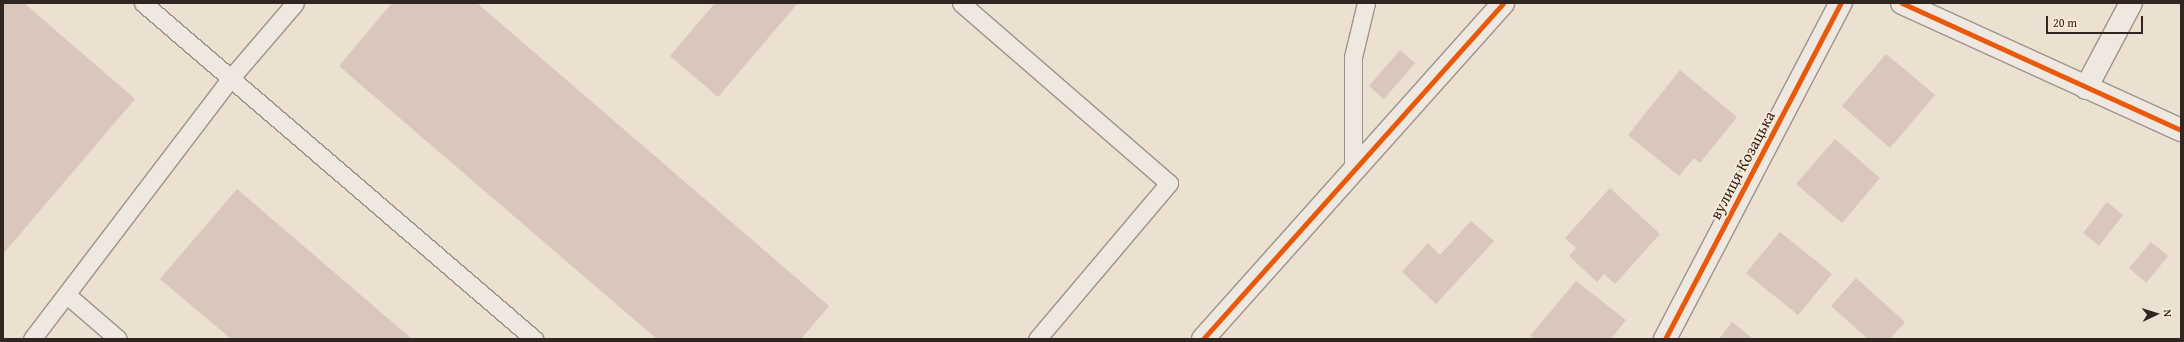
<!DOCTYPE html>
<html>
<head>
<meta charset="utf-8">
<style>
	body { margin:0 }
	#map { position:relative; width:2184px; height:342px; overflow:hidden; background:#ece0d0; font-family:"Gentium Book Plus",serif }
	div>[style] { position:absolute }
	.building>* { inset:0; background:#d9c6bc }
	.roads { filter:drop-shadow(1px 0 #9c948b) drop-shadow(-1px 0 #9c948b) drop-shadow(0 1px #9c948b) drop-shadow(0 -1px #9c948b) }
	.service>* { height:17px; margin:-8.5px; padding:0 8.5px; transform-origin:8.5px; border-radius:8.5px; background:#efe8e1 }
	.minor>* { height:22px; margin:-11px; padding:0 11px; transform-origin:11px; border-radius:11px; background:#efe8e1 }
	.cycleway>* { height:5px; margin:-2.5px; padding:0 2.5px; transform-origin:2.5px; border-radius:2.5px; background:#e8590c }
	span { translate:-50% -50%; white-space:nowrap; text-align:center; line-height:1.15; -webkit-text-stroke:3.5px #faecd9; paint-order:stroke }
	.street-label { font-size:16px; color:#312521 }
	.frame { position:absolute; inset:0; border:4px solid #312521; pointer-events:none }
	.north { position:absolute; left:2136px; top:294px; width:40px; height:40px; -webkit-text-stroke:3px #faecd9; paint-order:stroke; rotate:86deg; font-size:11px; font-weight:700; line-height:16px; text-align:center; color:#312521 }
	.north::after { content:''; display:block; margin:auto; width:14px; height:18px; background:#312521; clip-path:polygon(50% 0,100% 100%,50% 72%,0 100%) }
	.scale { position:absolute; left:2046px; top:16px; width:97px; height:18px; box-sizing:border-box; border:2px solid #312521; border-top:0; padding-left:5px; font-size:12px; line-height:14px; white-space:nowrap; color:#312521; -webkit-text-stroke:3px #faecd9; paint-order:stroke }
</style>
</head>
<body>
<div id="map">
	<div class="building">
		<div style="clip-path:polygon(3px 3px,24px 3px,135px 99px,3px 254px)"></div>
		<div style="clip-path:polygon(392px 3px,477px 3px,829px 306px,801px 339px,657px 339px,339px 66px)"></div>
		<div style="clip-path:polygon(715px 3px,798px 3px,718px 97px,670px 56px)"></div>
		<div style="clip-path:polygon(1400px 50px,1415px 63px,1384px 99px,1369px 86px)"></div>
		<div style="clip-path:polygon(1886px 54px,1935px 95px,1890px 148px,1842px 106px)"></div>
		<div style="clip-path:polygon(1680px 70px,1737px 117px,1700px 163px,1694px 158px,1679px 176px,1628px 135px)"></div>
		<div style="clip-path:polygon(1835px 139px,1880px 178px,1842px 223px,1796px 184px)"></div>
		<div style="clip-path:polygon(1610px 188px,1660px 234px,1615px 284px,1604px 274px,1597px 282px,1569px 256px,1576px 248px,1565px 238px)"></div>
		<div style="clip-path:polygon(237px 189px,412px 339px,231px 339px,160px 279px)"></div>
		<div style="clip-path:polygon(2107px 202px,2123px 215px,2099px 246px,2083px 233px)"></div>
		<div style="clip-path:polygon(1471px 221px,1494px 241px,1436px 304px,1402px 272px,1428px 243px,1440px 255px)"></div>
		<div style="clip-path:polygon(1780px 232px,1832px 274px,1798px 315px,1746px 273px)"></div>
		<div style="clip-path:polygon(2151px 242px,2168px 256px,2146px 283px,2129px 268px)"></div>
		<div style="clip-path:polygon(1856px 278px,1905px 322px,1890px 339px,1868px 339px,1831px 306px)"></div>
		<div style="clip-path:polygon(1576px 281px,1626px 320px,1611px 339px,1534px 339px,1530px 336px)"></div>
		<div style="clip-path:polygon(1732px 322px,1753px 339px,1719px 339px)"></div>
	</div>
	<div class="roads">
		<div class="service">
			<div style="left:143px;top:3px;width:516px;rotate:40.67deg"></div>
			<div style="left:961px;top:3px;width:275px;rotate:40.9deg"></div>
			<div style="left:1169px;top:183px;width:204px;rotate:130.2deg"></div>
			<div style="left:1353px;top:171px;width:114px;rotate:-90deg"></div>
			<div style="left:1353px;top:57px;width:56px;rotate:-76.5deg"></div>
			<div style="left:67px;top:295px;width:67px;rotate:40.8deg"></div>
			<div style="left:32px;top:339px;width:325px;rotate:-52.7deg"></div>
			<div style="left:229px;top:80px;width:101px;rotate:-49.4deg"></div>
		</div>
		<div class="minor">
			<div style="left:1902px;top:3px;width:307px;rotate:24.5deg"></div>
			<div style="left:2086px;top:88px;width:96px;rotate:-62.1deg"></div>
			<div style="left:1203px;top:339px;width:450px;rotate:-48.2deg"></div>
			<div style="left:1665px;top:339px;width:379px;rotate:-62.4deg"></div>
		</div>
	</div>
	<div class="cycleway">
		<div style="left:1902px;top:3px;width:307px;rotate:24.5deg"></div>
		<div style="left:1203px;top:339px;width:450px;rotate:-48.2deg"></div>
		<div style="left:1665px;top:339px;width:379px;rotate:-62.4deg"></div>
	</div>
	<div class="street-label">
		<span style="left:1742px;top:165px;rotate:-62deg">вулиця Козацька</span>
	</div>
	<div class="frame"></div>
	<div class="north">N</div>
	<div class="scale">20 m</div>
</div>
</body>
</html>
